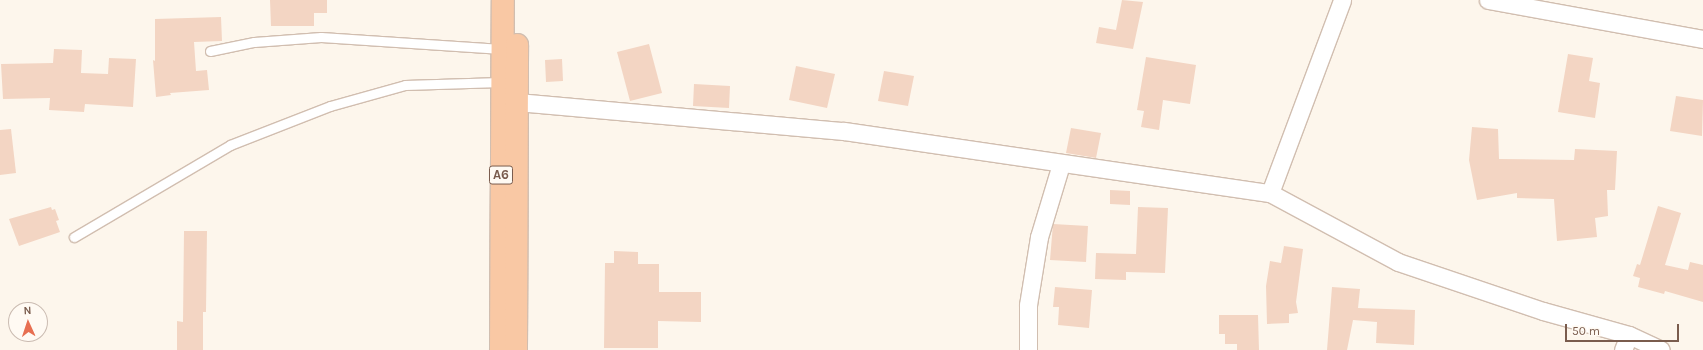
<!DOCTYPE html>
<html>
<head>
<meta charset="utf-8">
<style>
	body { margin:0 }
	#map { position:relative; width:1703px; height:350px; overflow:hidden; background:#fdf6ec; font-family:Karla,sans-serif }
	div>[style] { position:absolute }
	.building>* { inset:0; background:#f3d5c3 }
	.roads { filter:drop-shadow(1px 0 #d1beb0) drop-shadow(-1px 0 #d1beb0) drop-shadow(0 1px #d1beb0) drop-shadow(0 -1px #d1beb0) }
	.service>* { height:9px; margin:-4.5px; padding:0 4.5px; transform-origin:4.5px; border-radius:4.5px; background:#fff }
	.minor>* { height:17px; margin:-8.5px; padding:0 8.5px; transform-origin:8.5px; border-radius:8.5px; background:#fff }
	.trunk>* { height:22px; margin:-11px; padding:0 11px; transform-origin:11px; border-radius:11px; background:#f9c8a4 }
	span { translate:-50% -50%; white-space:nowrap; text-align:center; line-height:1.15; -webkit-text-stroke:3.5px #fffaf3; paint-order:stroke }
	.shield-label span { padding:1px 3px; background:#fffaf3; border:1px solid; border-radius:3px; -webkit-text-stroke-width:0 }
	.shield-label { font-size:13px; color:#7a5c4d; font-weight:700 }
	.north { position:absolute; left:8px; top:302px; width:40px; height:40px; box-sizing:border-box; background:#fffaf3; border:1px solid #cabbb1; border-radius:50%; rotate:357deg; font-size:11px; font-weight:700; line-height:16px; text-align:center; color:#7a5c4d }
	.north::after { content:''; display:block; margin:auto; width:14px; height:18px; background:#e76f51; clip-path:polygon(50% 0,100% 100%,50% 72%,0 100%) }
	.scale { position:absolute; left:1565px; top:324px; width:114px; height:18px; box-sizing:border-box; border:2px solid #7a5c4d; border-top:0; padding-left:5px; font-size:12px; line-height:14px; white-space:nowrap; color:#7a5c4d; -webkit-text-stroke:3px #fffaf3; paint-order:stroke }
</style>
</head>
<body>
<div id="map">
	<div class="building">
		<div style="clip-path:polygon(270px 0,327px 0,327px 13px,314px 13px,314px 26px,271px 26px)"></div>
		<div style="clip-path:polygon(1122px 0,1143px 2px,1133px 49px,1096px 43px,1099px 27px,1116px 30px)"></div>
		<div style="clip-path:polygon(221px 17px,222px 41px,194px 42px,196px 71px,207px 70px,209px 90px,170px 93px,171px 95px,156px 97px,153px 60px,155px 61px,155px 19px)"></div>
		<div style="clip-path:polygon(649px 44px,662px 93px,630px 101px,617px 52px)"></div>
		<div style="clip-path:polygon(54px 49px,82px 50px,81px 73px,108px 74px,109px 58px,136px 59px,133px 107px,85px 104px,84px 112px,49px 110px,50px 98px,3px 99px,1px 64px,53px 63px)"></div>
		<div style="clip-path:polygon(1568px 54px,1593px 58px,1589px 81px,1600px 83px,1595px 118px,1558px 112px)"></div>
		<div style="clip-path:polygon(1146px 57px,1196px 65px,1190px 104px,1163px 100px,1159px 130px,1141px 127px,1144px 111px,1137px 110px)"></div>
		<div style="clip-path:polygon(562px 59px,563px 81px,546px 82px,545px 60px)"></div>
		<div style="clip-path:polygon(796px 66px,835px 74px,827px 108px,789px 100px)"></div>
		<div style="clip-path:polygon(884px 71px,914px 76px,908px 106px,878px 101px)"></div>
		<div style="clip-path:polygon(694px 84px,730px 86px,729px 108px,693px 106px)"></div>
		<div style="clip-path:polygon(1676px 96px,1703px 100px,1702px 136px,1670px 131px)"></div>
		<div style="clip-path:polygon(1472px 127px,1498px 129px,1499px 159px,1574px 160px,1575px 149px,1617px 151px,1615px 190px,1607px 190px,1608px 216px,1595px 218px,1597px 237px,1557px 241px,1554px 199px,1517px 198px,1517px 193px,1477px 200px,1469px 160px)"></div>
		<div style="clip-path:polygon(1071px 128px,1101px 133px,1096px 158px,1066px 153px)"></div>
		<div style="clip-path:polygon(11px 129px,16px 173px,0 175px,0 130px)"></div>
		<div style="clip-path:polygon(1110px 190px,1130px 191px,1130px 205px,1110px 204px)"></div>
		<div style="clip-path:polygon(1658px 206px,1681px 213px,1665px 265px,1688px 270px,1690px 262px,1703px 265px,1703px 302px,1665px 291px,1664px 294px,1638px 287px,1640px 278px,1633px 276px,1637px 264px,1640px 265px)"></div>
		<div style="clip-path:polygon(51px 207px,52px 210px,55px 209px,59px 220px,56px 221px,60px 232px,19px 246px,9px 219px)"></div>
		<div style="clip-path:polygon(1138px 207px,1168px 208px,1165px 273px,1126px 272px,1126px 280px,1095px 279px,1096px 253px,1136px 254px)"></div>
		<div style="clip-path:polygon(1053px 224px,1088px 226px,1086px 262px,1050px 260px)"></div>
		<div style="clip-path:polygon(184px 231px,207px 231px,206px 312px,203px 312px,203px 350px,177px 350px,177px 321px,183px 322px)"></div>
		<div style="clip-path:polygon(1284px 246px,1303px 249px,1296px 302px,1298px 313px,1289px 314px,1289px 323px,1267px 324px,1266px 286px,1270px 261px,1281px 263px)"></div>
		<div style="clip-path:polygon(614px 251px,638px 252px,638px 264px,659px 264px,659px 292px,701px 292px,701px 322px,658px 321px,658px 348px,604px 348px,605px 263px,614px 263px)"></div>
		<div style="clip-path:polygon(1055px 287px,1092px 290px,1089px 328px,1058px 325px,1059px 307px,1053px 307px)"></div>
		<div style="clip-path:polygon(1332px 287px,1360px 289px,1358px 308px,1415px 310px,1414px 345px,1376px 343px,1377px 322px,1353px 320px,1347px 350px,1327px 350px)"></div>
		<div style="clip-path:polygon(1219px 315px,1258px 315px,1259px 350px,1237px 350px,1237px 344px,1225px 344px,1225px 334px,1219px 334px)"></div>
	</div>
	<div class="roads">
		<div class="service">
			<div style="left:210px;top:51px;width:45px;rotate:-11.6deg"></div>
			<div style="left:254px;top:42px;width:67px;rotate:-4.3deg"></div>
			<div style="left:321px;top:37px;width:181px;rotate:3.8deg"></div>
			<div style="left:74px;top:237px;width:181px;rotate:-30.5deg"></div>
			<div style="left:230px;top:145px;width:107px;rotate:-21.3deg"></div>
			<div style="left:330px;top:106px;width:78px;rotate:-15.6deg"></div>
			<div style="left:405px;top:85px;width:96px;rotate:-1.8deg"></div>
		</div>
		<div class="minor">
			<div style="left:1488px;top:0;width:219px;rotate:10.3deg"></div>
			<div style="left:517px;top:102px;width:328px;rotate:5.1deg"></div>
			<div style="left:844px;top:131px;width:430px;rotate:8.3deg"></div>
			<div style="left:1270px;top:193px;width:145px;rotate:28.3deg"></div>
			<div style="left:1398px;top:262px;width:153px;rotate:18.7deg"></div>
			<div style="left:1543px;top:311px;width:89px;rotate:15.6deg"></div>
			<div style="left:1629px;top:335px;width:35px;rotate:25deg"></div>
			<div style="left:1270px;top:193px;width:206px;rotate:-69.5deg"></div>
			<div style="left:1028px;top:350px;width:45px;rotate:-90deg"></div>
			<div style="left:1028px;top:305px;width:69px;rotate:-80.8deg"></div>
			<div style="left:1039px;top:237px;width:76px;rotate:-73.2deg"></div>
			<div style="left:1623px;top:350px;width:16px;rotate:-68deg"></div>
		</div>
		<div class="trunk">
			<div style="left:501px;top:350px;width:350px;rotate:-89.7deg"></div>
			<div style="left:516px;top:350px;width:305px;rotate:-89.8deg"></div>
		</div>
	</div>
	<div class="shield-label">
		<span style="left:501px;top:175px">A6</span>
	</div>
	<div class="north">N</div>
	<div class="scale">50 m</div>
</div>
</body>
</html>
